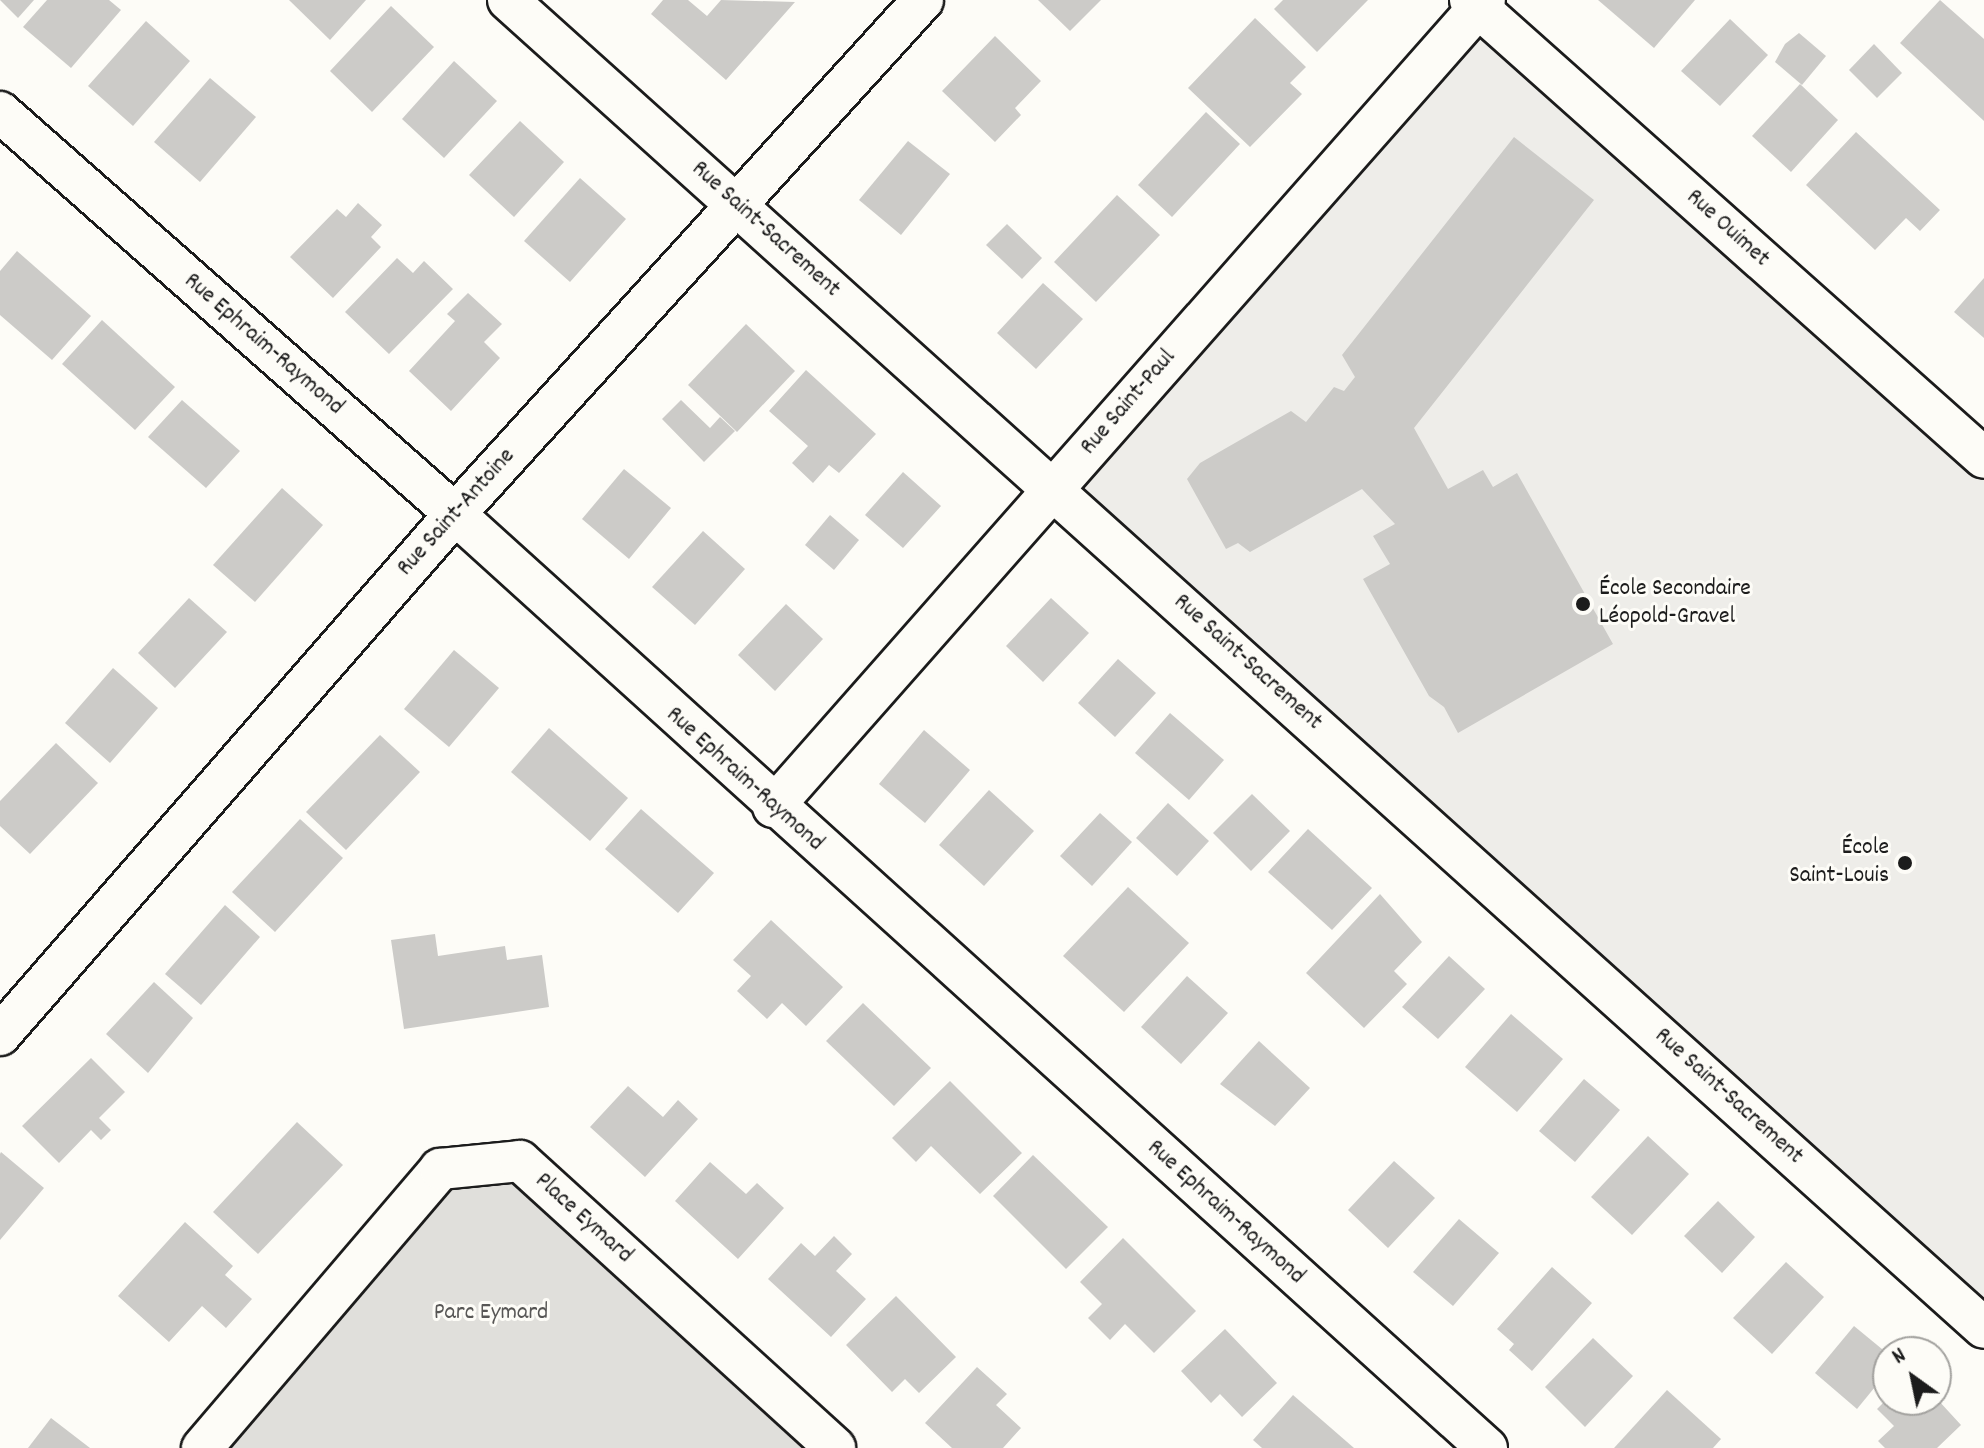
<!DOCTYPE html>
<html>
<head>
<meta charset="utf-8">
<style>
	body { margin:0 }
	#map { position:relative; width:1984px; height:1448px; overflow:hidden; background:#fdfcf7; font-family:Dekko,sans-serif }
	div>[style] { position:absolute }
	.built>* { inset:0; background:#eeede9 }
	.green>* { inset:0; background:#e0dfdb }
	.building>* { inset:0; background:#cccbc8 }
	.roads { filter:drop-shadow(2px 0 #1c1c1c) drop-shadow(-2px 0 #1c1c1c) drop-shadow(0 2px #1c1c1c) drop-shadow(0 -2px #1c1c1c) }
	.minor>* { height:40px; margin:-20px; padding:0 20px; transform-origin:20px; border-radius:20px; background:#fdfcf7 }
	.dots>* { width:22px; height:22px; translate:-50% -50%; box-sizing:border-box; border:4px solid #fdfcf7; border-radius:50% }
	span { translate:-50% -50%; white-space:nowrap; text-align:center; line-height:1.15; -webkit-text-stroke:6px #fdfcf7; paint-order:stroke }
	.street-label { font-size:24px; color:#1c1c1c }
	.poi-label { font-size:24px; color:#1c1c1c }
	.left { translate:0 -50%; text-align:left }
	.right { translate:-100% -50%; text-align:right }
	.park-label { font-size:24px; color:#575655 }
	.north { position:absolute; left:1872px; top:1336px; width:80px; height:80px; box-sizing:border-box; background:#fdfcf7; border:2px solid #a3a29f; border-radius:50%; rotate:327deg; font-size:22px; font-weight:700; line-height:32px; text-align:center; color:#1c1c1c }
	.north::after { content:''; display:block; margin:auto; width:28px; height:36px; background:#1c1c1c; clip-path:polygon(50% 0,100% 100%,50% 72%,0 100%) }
</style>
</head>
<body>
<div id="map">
	<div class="built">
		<div style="clip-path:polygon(1478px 7px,1984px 458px,1984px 1326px,1054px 488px)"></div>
	</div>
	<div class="green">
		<div style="clip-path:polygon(520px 1161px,835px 1448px,213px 1448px,440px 1169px)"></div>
	</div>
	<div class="building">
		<div style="clip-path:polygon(0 0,34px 0,18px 18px)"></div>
		<div style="clip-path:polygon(47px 0,109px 0,121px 10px,71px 68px,23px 27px)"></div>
		<div style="clip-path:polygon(289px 0,366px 0,330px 40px)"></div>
		<div style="clip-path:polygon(663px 0,688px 0,707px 16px,721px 0,795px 2px,726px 80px,651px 14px)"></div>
		<div style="clip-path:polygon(1038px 0,1101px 0,1070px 31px)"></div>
		<div style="clip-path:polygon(1283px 0,1368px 0,1317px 52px,1274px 9px)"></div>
		<div style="clip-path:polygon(1598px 0,1695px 0,1654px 48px)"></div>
		<div style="clip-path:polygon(1940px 0,1984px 39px,1984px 121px,1900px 43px)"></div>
		<div style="clip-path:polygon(391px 6px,434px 47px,372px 112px,330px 71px)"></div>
		<div style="clip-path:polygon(1255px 18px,1306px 67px,1290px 83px,1302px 94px,1250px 147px,1188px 88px)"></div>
		<div style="clip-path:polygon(1730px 19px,1768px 55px,1720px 106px,1681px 71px)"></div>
		<div style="clip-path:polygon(146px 21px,190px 61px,133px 126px,88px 86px)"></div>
		<div style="clip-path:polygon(1799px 33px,1826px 56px,1802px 85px,1775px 62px,1785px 44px)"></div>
		<div style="clip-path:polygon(995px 36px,1041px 81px,1015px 108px,1021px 115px,995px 142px,942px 91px)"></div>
		<div style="clip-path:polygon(1874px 44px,1902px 73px,1877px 98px,1849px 70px)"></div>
		<div style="clip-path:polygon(454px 61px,497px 101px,444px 158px,402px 119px)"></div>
		<div style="clip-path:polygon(210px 78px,256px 117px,200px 182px,154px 142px)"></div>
		<div style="clip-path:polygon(1800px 84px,1838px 120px,1791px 172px,1752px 136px)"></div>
		<div style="clip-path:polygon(1206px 112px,1240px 144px,1172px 217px,1138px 185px)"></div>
		<div style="clip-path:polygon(520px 121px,564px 162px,514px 217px,469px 175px)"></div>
		<div style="clip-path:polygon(1856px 132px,1940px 210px,1920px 231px,1906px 218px,1875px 250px,1806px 185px)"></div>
		<div style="clip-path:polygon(1514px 137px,1594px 200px,1414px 428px,1448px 489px,1483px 470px,1493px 487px,1517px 473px,1613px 644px,1458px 733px,1444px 707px,1429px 696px,1363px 579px,1390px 564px,1373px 536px,1395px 524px,1362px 489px,1250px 552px,1238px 543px,1226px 549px,1187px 479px,1200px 463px,1291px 411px,1306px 422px,1334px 387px,1344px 391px,1355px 377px,1342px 355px)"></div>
		<div style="clip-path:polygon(908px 141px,950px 174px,901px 235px,859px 200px)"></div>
		<div style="clip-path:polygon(580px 178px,626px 219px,570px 282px,524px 241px)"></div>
		<div style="clip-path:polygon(1117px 195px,1160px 235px,1096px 302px,1054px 262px)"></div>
		<div style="clip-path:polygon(358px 203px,382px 225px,371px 237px,381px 247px,333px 298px,290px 257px,337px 209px,346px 217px)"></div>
		<div style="clip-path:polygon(1007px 224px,1042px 258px,1022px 279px,986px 245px)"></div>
		<div style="clip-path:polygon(17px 251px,91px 316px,52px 360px,0 315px,0 271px)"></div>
		<div style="clip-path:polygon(397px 258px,413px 273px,424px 261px,453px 289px,389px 354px,345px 312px)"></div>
		<div style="clip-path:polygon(1984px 278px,1984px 338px,1954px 312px)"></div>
		<div style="clip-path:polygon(1043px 283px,1083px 319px,1036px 369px,997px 333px)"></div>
		<div style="clip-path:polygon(468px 293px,502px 324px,484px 342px,500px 358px,451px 411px,409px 371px,455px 321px,447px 314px)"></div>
		<div style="clip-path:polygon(102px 320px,175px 387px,135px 430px,62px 364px)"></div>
		<div style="clip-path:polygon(746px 324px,795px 371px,737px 432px,688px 385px)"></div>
		<div style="clip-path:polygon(806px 370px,876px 434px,839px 473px,829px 465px,813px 483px,792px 463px,808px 446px,769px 411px)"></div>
		<div style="clip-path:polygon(182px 400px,240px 451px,206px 488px,148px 437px)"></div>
		<div style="clip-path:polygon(681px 400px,710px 428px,720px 417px,735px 431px,704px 462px,662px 419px)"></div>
		<div style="clip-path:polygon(624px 469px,671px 508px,629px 559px,582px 519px)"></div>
		<div style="clip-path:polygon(903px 472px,941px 506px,903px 548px,865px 515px)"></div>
		<div style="clip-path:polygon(282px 488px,323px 525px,255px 602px,213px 565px)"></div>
		<div style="clip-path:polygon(830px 515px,859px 540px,834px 570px,805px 545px)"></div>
		<div style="clip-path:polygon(703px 531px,745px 569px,695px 625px,652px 587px)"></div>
		<div style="clip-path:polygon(189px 598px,227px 632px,175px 688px,138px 653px)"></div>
		<div style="clip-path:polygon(1051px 598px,1089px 633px,1043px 682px,1006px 646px)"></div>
		<div style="clip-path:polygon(786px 604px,823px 639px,775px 691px,738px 655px)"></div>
		<div style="clip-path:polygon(454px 650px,499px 688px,449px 747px,404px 709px)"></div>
		<div style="clip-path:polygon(1118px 659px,1156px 693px,1115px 737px,1078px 703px)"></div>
		<div style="clip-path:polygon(113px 668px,158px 708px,110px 763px,65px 723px)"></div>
		<div style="clip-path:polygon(1170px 713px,1224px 760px,1189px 800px,1135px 753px)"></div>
		<div style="clip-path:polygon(549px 728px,628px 798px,590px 841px,511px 772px)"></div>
		<div style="clip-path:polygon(924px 730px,970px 770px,925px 823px,879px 784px)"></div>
		<div style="clip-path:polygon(380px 735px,420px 772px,346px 850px,306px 812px)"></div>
		<div style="clip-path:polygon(56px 743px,98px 783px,30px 854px,0 826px,0 801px)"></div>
		<div style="clip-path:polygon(989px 790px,1034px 831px,984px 886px,939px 845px)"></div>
		<div style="clip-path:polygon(1252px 794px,1290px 831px,1251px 871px,1213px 833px)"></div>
		<div style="clip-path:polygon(1168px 803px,1209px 841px,1177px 876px,1136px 838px)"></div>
		<div style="clip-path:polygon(641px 809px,714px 873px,678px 913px,605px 849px)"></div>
		<div style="clip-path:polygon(1100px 813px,1132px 842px,1092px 886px,1060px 856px)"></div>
		<div style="clip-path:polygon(300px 819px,343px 858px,275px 932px,232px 892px)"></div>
		<div style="clip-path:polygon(1308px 829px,1372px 888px,1332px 930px,1268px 872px)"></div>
		<div style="clip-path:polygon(1128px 887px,1189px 943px,1124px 1012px,1063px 956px)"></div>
		<div style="clip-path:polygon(1380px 894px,1422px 942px,1394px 971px,1407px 984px,1364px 1028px,1306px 973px)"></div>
		<div style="clip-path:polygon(225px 905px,260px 937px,201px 1005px,165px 974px)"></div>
		<div style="clip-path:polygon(771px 920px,843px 987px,806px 1026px,782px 1003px,767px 1019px,737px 991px,751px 976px,733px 960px)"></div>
		<div style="clip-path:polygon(435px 934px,438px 956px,505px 946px,507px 960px,542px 955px,549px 1007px,404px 1029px,391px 940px)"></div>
		<div style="clip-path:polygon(1449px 956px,1485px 989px,1438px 1039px,1402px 1007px)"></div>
		<div style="clip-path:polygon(1187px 976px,1228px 1013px,1181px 1064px,1141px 1027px)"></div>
		<div style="clip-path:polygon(154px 982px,193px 1018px,148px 1073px,106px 1034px)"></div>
		<div style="clip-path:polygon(863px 1003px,931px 1068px,894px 1106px,826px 1041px)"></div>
		<div style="clip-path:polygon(1511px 1014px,1563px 1059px,1517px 1112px,1465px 1067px)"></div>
		<div style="clip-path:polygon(1259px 1041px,1310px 1088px,1275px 1126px,1220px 1084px)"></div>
		<div style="clip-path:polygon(91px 1058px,125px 1092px,99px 1118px,111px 1130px,101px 1140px,91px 1130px,59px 1163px,22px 1126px)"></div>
		<div style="clip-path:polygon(1584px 1079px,1620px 1110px,1575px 1162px,1539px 1131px)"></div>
		<div style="clip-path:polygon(950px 1081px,1022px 1153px,980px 1194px,931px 1146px,916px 1162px,892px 1138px)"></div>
		<div style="clip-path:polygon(628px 1086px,663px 1117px,678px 1100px,698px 1119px,645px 1177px,590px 1127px)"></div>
		<div style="clip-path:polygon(297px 1122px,343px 1165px,258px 1254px,213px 1212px)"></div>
		<div style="clip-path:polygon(1648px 1136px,1689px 1174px,1632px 1235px,1591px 1197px)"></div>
		<div style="clip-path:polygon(1px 1152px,44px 1188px,0 1240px,0 1154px)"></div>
		<div style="clip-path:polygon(1033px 1155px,1108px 1227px,1066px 1269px,993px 1196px)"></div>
		<div style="clip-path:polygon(1394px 1161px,1435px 1198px,1388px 1248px,1348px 1210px)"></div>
		<div style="clip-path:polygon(710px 1162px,746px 1194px,757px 1183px,784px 1208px,738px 1259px,675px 1201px)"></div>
		<div style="clip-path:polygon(1718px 1201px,1755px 1237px,1722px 1273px,1684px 1236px)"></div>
		<div style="clip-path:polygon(1459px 1219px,1499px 1253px,1453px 1306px,1413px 1272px)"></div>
		<div style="clip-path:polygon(185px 1222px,233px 1266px,225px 1275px,252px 1299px,226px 1328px,202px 1306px,169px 1342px,118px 1296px)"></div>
		<div style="clip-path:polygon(834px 1236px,852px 1254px,836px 1271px,866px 1299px,831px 1337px,768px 1279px,801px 1243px,815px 1256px)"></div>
		<div style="clip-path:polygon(1123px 1238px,1196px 1311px,1154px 1353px,1125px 1324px,1110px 1340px,1088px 1318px,1102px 1304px,1080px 1282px)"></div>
		<div style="clip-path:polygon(1786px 1262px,1824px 1297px,1772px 1354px,1733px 1318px)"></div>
		<div style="clip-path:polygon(1552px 1267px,1592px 1303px,1532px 1371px,1509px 1350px,1514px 1344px,1497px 1329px)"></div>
		<div style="clip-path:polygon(896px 1296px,956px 1357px,919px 1393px,905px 1379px,892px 1392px,846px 1345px)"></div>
		<div style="clip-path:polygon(1854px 1326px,1888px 1354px,1888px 1371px,1857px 1409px,1815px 1373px)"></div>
		<div style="clip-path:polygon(1225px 1329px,1277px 1383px,1242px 1417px,1220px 1394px,1211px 1403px,1181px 1371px)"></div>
		<div style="clip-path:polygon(1593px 1338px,1633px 1376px,1585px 1427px,1545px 1387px)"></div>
		<div style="clip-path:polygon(977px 1367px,1007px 1394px,996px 1405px,1021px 1428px,1003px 1448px,952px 1448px,925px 1423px)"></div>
		<div style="clip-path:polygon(1667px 1390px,1721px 1439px,1713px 1448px,1614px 1448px)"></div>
		<div style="clip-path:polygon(1293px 1395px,1354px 1448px,1262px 1448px,1253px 1440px)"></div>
		<div style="clip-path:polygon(1886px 1400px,1938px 1400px,1961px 1425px,1937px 1448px,1885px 1448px,1878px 1441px,1894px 1426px,1877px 1409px)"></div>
		<div style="clip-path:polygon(51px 1418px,90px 1448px,28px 1448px)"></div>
	</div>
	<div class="roads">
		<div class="minor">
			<div style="left:508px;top:0;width:1985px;rotate:41.98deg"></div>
			<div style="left:1470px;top:0;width:688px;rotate:41.7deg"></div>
			<div style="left:0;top:112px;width:607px;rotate:41.46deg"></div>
			<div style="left:455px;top:514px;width:1392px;rotate:42.15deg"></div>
			<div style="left:773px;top:807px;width:1076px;rotate:-48.58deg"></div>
			<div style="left:0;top:1035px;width:692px;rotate:-48.87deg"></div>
			<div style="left:455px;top:514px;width:695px;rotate:-47.68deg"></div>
			<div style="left:202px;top:1448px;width:367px;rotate:-49.5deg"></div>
			<div style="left:440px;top:1169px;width:80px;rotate:-5.7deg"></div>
			<div style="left:520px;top:1161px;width:426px;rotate:42.3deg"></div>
		</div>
	</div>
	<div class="dots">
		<div style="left:1583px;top:604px;background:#1c1c1c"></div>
		<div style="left:1905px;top:863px;background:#1c1c1c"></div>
	</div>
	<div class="street-label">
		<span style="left:1727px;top:229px;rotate:42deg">Rue Ouimet</span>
		<span style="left:765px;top:230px;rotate:42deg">Rue Saint-Sacrement</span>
		<span style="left:263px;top:345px;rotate:41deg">Rue Ephraim-Raymond</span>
		<span style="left:1129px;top:403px;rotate:-49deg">Rue Saint-Paul</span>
		<span style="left:457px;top:513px;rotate:-48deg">Rue Saint-Antoine</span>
		<span style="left:1247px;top:663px;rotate:42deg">Rue Saint-Sacrement</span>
		<span style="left:744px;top:780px;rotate:42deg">Rue Ephraim-Raymond</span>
		<span style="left:1728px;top:1097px;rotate:42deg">Rue Saint-Sacrement</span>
		<span style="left:1225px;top:1213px;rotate:42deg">Rue Ephraim-Raymond</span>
		<span style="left:583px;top:1219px;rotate:42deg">Place Eymard</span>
	</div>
	<div class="poi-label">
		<span class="left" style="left:1599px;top:604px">École Secondaire<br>Léopold-Gravel</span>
		<span class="right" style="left:1889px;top:863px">École<br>Saint-Louis</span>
	</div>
	<div class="park-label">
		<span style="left:491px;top:1314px">Parc Eymard</span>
	</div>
	<div class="north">N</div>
</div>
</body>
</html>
